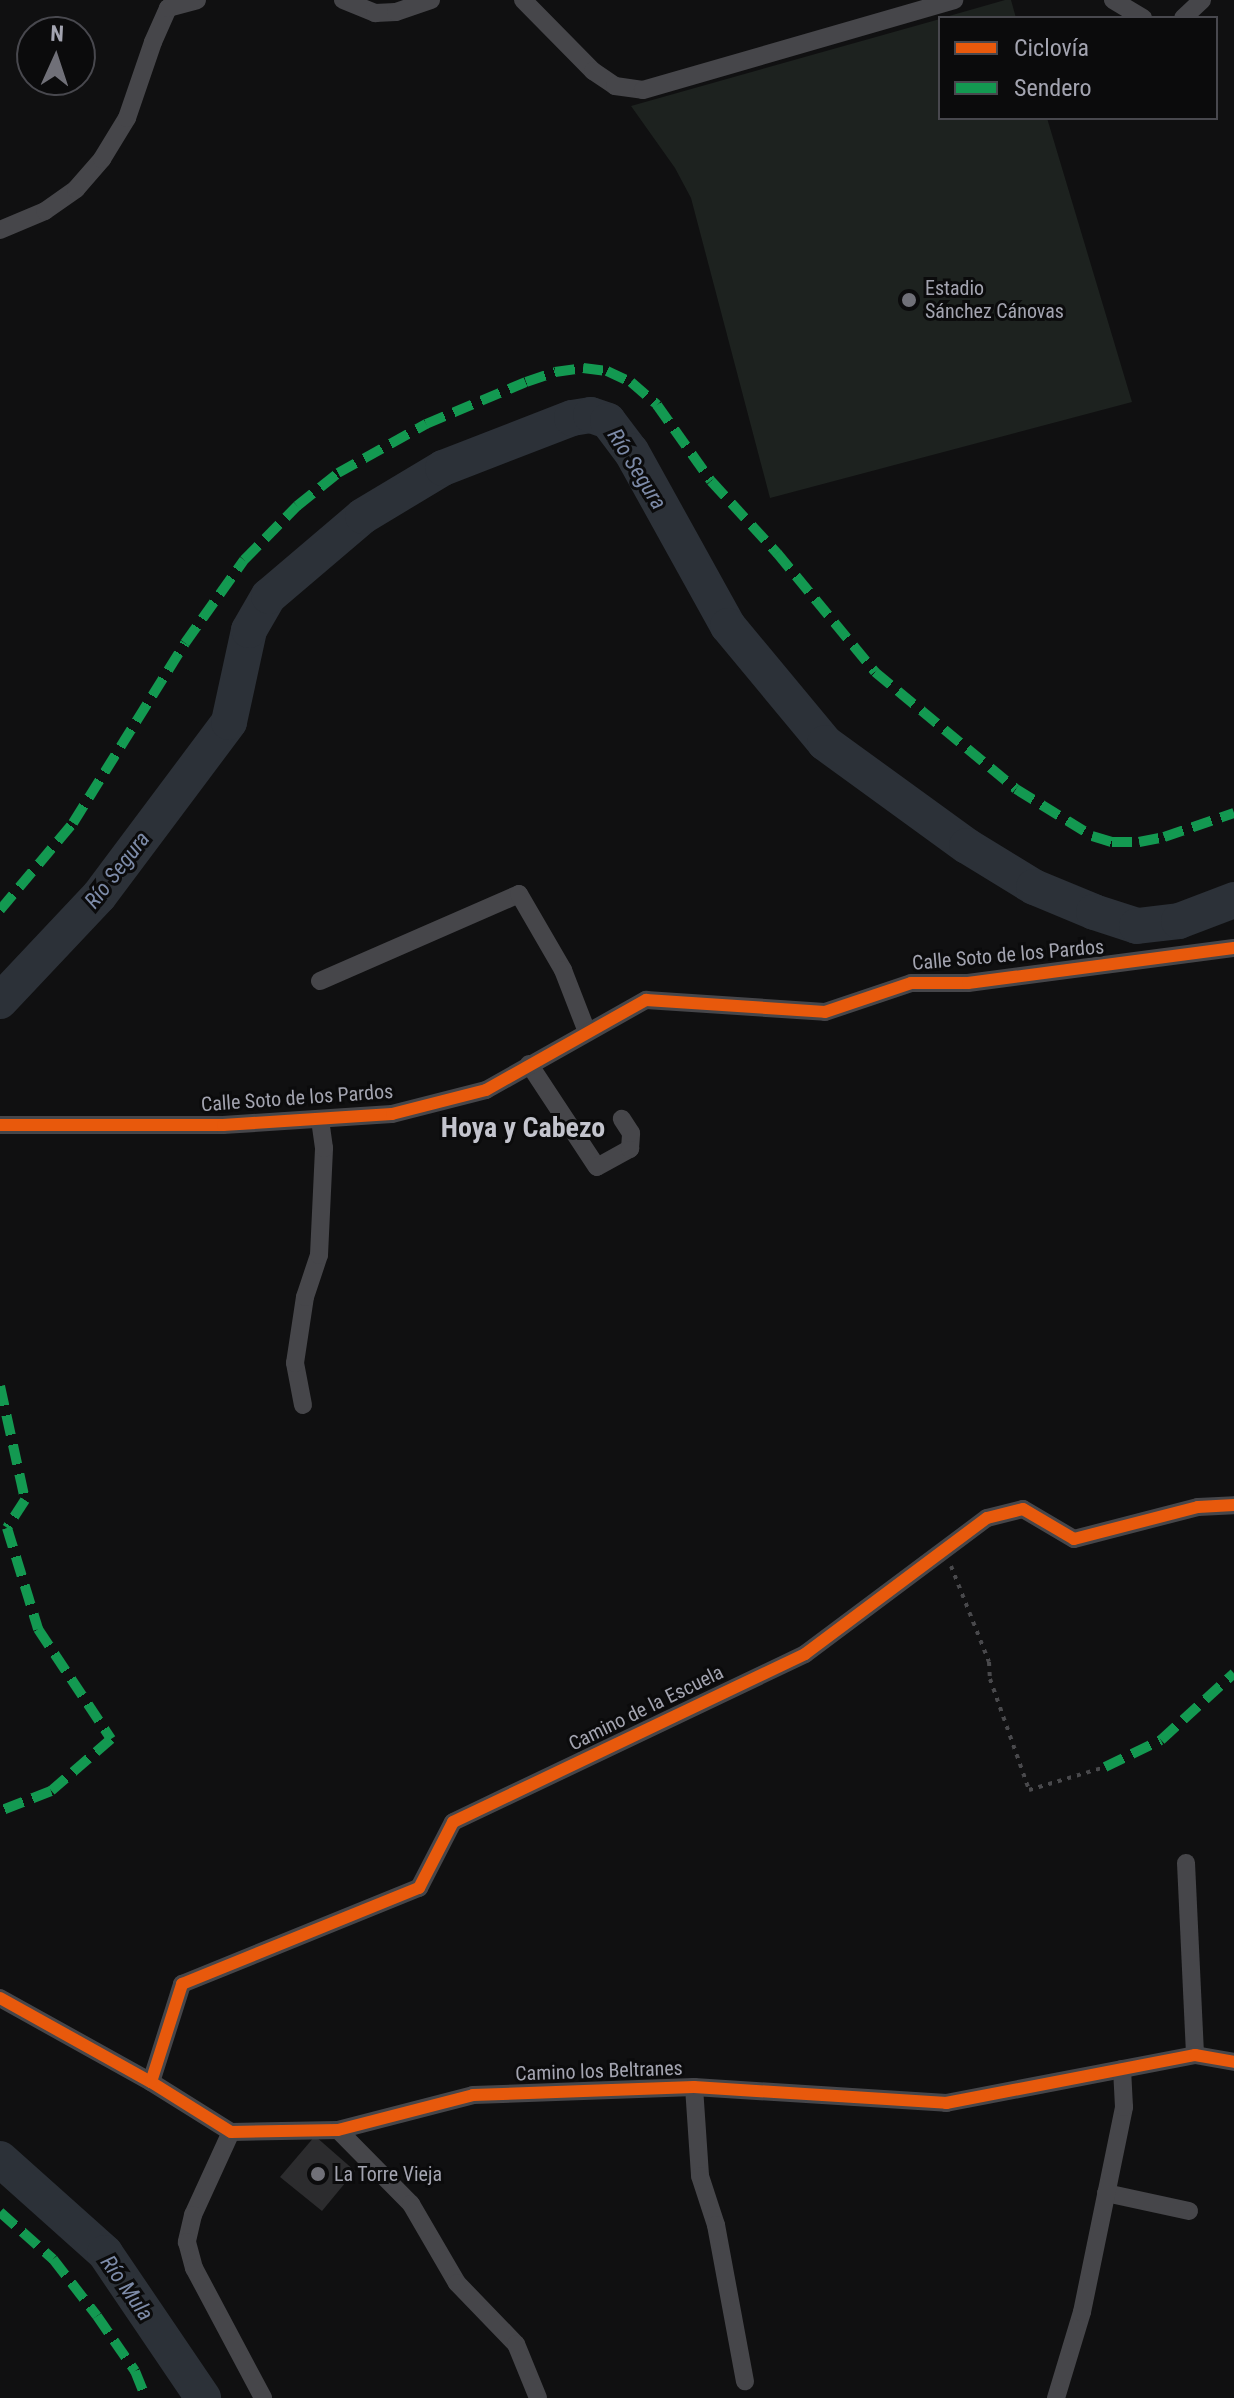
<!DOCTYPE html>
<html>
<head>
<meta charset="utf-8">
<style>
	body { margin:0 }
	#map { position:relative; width:1234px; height:2398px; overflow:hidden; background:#101011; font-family:"Roboto Condensed",sans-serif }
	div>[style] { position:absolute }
	.green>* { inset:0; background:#1d221f }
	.river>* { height:36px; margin:-18px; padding:0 18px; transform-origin:18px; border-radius:18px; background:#2c3138 }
	.building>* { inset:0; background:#2c2c2e }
	.path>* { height:4px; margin-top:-2px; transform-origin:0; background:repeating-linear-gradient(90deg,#49494c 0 4px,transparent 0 10px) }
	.street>* { height:18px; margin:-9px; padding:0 9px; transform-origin:9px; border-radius:9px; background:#46464a }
	.quiet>* { height:10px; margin-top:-5px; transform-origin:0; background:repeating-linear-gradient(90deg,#139951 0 20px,transparent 0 30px) }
	.cycleway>* { height:12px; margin:-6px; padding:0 6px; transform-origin:6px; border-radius:6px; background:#e8590c }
	.dots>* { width:22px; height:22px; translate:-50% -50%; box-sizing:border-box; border:4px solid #0b0b0c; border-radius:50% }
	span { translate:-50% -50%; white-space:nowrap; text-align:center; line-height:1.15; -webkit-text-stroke:6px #0b0b0c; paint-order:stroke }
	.poi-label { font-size:20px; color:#a3a4b0 }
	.left { translate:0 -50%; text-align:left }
	.street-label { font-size:20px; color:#a3a4b0 }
	.water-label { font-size:22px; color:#7d8ba8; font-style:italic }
	.district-label { font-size:28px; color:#c3c4cd; font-weight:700 }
	.legend { position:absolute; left:938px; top:16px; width:280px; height:104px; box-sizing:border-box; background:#0b0b0c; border:2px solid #48484e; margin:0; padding:10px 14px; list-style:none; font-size:24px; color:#a3a4b0 }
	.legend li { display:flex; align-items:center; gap:16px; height:40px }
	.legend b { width:40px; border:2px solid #48484e }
	.north { position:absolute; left:16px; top:16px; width:80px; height:80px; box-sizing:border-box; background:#0b0b0c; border:2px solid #48484e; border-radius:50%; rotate:3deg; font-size:22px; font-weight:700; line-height:32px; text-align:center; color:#a3a4b0 }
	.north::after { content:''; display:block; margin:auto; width:28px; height:36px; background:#707078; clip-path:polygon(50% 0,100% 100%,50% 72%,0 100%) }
</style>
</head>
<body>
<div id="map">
	<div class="green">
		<div style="clip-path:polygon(1005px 0,1011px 0,1016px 18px,942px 18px)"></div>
		<div style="clip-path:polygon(940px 19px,940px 118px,1047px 118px,1132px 402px,770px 498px,691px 198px,675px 168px,631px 106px)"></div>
	</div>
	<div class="river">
		<div style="left:0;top:1001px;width:144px;rotate:-46.7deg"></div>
		<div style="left:99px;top:896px;width:217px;rotate:-53.2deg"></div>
		<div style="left:229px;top:722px;width:94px;rotate:-77.7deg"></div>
		<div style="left:249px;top:630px;width:39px;rotate:-60deg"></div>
		<div style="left:269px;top:596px;width:123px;rotate:-40.4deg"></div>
		<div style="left:363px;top:516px;width:93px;rotate:-31deg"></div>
		<div style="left:443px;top:468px;width:138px;rotate:-21.2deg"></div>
		<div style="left:572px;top:418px;width:19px;rotate:-9deg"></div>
		<div style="left:591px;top:415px;width:18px;rotate:19deg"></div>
		<div style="left:608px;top:421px;width:38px;rotate:53deg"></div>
		<div style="left:631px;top:451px;width:200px;rotate:61deg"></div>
		<div style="left:728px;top:626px;width:152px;rotate:50.3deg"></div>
		<div style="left:825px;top:743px;width:175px;rotate:36deg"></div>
		<div style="left:967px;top:846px;width:79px;rotate:31.5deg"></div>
		<div style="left:1034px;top:887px;width:65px;rotate:22.6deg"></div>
		<div style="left:1094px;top:912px;width:45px;rotate:18deg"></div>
		<div style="left:1137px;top:926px;width:42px;rotate:-6.8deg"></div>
		<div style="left:1179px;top:921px;width:59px;rotate:-20.9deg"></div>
		<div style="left:0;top:2159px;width:141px;rotate:41.8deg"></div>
		<div style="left:105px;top:2253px;width:175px;rotate:55.9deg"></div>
	</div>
	<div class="building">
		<div style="clip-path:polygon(315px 2136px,355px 2171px,322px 2211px,280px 2177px)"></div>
	</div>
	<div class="path">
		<div style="left:951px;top:1566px;width:103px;rotate:68.4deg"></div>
		<div style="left:989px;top:1662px;width:17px;rotate:87deg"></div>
		<div style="left:990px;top:1679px;width:118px;rotate:70.6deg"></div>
		<div style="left:1029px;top:1790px;width:79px;rotate:-16.8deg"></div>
	</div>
	<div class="street">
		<div style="left:343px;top:0;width:35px;rotate:22deg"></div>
		<div style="left:375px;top:13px;width:21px;rotate:-3deg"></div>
		<div style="left:396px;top:12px;width:37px;rotate:-19deg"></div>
		<div style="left:523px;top:0;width:100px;rotate:45.4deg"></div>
		<div style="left:593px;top:71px;width:27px;rotate:34deg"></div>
		<div style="left:615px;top:86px;width:28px;rotate:8deg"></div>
		<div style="left:643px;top:90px;width:324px;rotate:-16.1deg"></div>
		<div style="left:1113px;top:0;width:35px;rotate:31deg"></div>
		<div style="left:1183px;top:18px;width:26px;rotate:-43deg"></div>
		<div style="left:0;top:230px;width:49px;rotate:-22.9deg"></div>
		<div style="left:45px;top:211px;width:38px;rotate:-35deg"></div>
		<div style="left:76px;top:189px;width:40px;rotate:-49deg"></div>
		<div style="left:102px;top:159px;width:48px;rotate:-58.6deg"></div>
		<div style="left:127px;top:118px;width:80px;rotate:-71.1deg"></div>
		<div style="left:153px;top:42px;width:37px;rotate:-66deg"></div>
		<div style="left:168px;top:8px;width:30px;rotate:-15deg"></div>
		<div style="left:320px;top:981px;width:217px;rotate:-23.6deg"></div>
		<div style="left:519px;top:894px;width:88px;rotate:59.9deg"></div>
		<div style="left:563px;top:970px;width:66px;rotate:68.8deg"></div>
		<div style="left:529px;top:1064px;width:123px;rotate:56.6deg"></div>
		<div style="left:597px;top:1167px;width:38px;rotate:-29deg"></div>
		<div style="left:630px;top:1149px;width:16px;rotate:-86deg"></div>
		<div style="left:631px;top:1133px;width:17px;rotate:-123deg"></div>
		<div style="left:0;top:1125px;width:223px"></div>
		<div style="left:223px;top:1125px;width:169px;rotate:-3.7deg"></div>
		<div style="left:392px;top:1114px;width:97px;rotate:-14.3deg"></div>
		<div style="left:486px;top:1090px;width:184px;rotate:-29.4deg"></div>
		<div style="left:646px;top:1000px;width:179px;rotate:3.8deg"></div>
		<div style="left:825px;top:1012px;width:91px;rotate:-18.6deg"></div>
		<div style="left:911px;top:983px;width:57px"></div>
		<div style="left:968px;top:983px;width:268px;rotate:-7.5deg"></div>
		<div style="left:303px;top:1405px;width:43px;rotate:-100.8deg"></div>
		<div style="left:295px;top:1363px;width:67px;rotate:-81.4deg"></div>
		<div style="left:305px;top:1297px;width:44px;rotate:-71.6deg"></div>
		<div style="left:319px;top:1255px;width:107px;rotate:-87.3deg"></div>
		<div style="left:324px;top:1148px;width:29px;rotate:-98deg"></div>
		<div style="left:1186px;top:1863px;width:192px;rotate:87.3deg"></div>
		<div style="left:0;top:1998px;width:173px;rotate:29.1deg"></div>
		<div style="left:151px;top:2082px;width:94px;rotate:32deg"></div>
		<div style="left:231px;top:2132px;width:107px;rotate:-1.1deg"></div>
		<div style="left:338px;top:2130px;width:139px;rotate:-14.5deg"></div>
		<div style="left:473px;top:2095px;width:221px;rotate:-2.1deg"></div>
		<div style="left:694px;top:2087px;width:253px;rotate:3.6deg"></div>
		<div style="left:946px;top:2103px;width:254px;rotate:-10.9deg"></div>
		<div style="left:1195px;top:2055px;width:40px;rotate:10deg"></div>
		<div style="left:151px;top:2082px;width:103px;rotate:-72.4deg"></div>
		<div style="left:182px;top:1984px;width:256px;rotate:-22.1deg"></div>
		<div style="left:419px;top:1888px;width:74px;rotate:-62.7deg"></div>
		<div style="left:453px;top:1822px;width:390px;rotate:-25.5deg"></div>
		<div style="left:805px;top:1654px;width:227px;rotate:-36.8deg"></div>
		<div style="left:987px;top:1518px;width:37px;rotate:-14deg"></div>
		<div style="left:1023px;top:1509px;width:59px;rotate:30.5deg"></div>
		<div style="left:1074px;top:1539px;width:128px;rotate:-14.5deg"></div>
		<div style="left:1198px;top:1507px;width:36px;rotate:-3deg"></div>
		<div style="left:694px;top:2087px;width:89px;rotate:86.1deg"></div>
		<div style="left:700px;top:2176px;width:52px;rotate:71.9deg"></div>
		<div style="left:716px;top:2225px;width:159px;rotate:79.5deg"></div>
		<div style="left:338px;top:2130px;width:104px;rotate:45.4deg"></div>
		<div style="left:411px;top:2204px;width:91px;rotate:59.8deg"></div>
		<div style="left:457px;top:2283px;width:85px;rotate:46deg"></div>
		<div style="left:516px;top:2344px;width:58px;rotate:67.8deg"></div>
		<div style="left:231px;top:2132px;width:91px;rotate:114.6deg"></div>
		<div style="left:193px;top:2215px;width:28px;rotate:103deg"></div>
		<div style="left:187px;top:2242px;width:27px;rotate:75deg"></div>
		<div style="left:194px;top:2268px;width:147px;rotate:62deg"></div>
		<div style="left:1106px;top:2193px;width:85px;rotate:12.2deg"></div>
		<div style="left:1056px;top:2398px;width:90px;rotate:-73.2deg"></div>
		<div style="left:1082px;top:2312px;width:209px;rotate:-78.4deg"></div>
		<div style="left:1124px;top:2107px;width:38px;rotate:-93deg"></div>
	</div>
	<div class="quiet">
		<div style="left:0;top:910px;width:114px;rotate:-50deg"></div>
		<div style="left:73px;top:823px;width:212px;rotate:-58.1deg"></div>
		<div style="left:185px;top:643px;width:102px;rotate:-54.6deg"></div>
		<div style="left:244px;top:560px;width:76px;rotate:-45.5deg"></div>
		<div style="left:297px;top:506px;width:53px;rotate:-38.8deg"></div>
		<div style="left:338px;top:473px;width:101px;rotate:-29.1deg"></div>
		<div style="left:426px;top:424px;width:108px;rotate:-22.8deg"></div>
		<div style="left:526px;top:382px;width:31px;rotate:-19deg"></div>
		<div style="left:555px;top:372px;width:28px;rotate:-8deg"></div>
		<div style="left:583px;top:368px;width:24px;rotate:7deg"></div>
		<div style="left:607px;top:371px;width:26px;rotate:25deg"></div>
		<div style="left:631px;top:382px;width:35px;rotate:41deg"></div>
		<div style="left:657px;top:405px;width:93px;rotate:54.6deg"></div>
		<div style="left:711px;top:481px;width:98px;rotate:47.5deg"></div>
		<div style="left:777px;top:553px;width:154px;rotate:50.5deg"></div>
		<div style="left:875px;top:672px;width:183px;rotate:39.7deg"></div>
		<div style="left:1016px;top:789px;width:89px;rotate:31.7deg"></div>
		<div style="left:1092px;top:836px;width:21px;rotate:17deg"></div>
		<div style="left:1112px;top:842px;width:27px"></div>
		<div style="left:1139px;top:842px;width:25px;rotate:-11deg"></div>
		<div style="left:1164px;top:837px;width:74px;rotate:-18.9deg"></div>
		<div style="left:0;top:1386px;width:117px;rotate:77.6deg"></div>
		<div style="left:25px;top:1500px;width:33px;rotate:123deg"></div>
		<div style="left:7px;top:1528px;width:106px;rotate:72.9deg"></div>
		<div style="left:38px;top:1629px;width:132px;rotate:56.4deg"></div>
		<div style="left:111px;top:1739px;width:79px;rotate:139.1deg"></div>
		<div style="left:51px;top:1791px;width:55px;rotate:158.6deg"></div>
		<div style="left:1105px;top:1767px;width:62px;rotate:-25.7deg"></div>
		<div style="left:1161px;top:1740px;width:99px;rotate:-42.5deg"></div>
		<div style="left:0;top:2212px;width:71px;rotate:41.6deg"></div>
		<div style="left:53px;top:2259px;width:72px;rotate:52.3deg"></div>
		<div style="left:97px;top:2316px;width:67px;rotate:55.4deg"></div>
		<div style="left:135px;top:2371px;width:29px;rotate:68deg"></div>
	</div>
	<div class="cycleway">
		<div style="left:0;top:1125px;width:223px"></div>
		<div style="left:223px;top:1125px;width:169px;rotate:-3.7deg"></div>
		<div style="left:392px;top:1114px;width:97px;rotate:-14.3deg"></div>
		<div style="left:486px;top:1090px;width:184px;rotate:-29.4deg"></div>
		<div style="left:646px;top:1000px;width:179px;rotate:3.8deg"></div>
		<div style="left:825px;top:1012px;width:91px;rotate:-18.6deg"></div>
		<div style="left:911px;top:983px;width:57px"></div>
		<div style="left:968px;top:983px;width:268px;rotate:-7.5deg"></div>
		<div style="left:0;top:1998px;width:173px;rotate:29.1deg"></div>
		<div style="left:151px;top:2082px;width:94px;rotate:32deg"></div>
		<div style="left:231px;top:2132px;width:107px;rotate:-1.1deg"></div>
		<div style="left:338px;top:2130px;width:139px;rotate:-14.5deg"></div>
		<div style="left:473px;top:2095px;width:221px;rotate:-2.1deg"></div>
		<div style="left:694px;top:2087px;width:253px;rotate:3.6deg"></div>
		<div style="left:946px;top:2103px;width:254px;rotate:-10.9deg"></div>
		<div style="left:1195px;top:2055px;width:40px;rotate:10deg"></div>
		<div style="left:151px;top:2082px;width:103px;rotate:-72.4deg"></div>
		<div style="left:182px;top:1984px;width:256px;rotate:-22.1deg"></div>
		<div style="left:419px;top:1888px;width:74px;rotate:-62.7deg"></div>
		<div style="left:453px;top:1822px;width:390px;rotate:-25.5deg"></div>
		<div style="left:805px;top:1654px;width:227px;rotate:-36.8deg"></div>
		<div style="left:987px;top:1518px;width:37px;rotate:-14deg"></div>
		<div style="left:1023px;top:1509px;width:59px;rotate:30.5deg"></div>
		<div style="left:1074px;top:1539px;width:128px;rotate:-14.5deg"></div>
		<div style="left:1198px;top:1507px;width:36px;rotate:-3deg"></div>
	</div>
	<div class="dots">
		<div style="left:909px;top:300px;background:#707078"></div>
		<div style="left:318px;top:2174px;background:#707078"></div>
	</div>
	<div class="poi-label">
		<span class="left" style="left:925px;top:300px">Estadio<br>Sánchez Cánovas</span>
		<span class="left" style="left:334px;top:2174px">La Torre Vieja</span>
	</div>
	<div class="street-label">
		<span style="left:1008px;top:955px;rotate:-5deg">Calle Soto de los Pardos</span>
		<span style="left:297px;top:1098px;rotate:-4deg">Calle Soto de los Pardos</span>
		<span style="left:646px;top:1708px;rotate:-26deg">Camino de la Escuela</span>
		<span style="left:599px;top:2071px;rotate:-2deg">Camino los Beltranes</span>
	</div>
	<div class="water-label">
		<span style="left:637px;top:469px;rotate:58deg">Río Segura</span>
		<span style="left:117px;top:870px;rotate:-52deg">Río Segura</span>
		<span style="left:127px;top:2288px;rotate:55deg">Río Mula</span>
	</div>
	<div class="district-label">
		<span style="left:523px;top:1128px">Hoya y Cabezo</span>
	</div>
	<ul class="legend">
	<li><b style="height:10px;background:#e8590c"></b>Ciclovía</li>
	<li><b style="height:10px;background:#139951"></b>Sendero</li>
	</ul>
	<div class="north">N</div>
</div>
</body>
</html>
